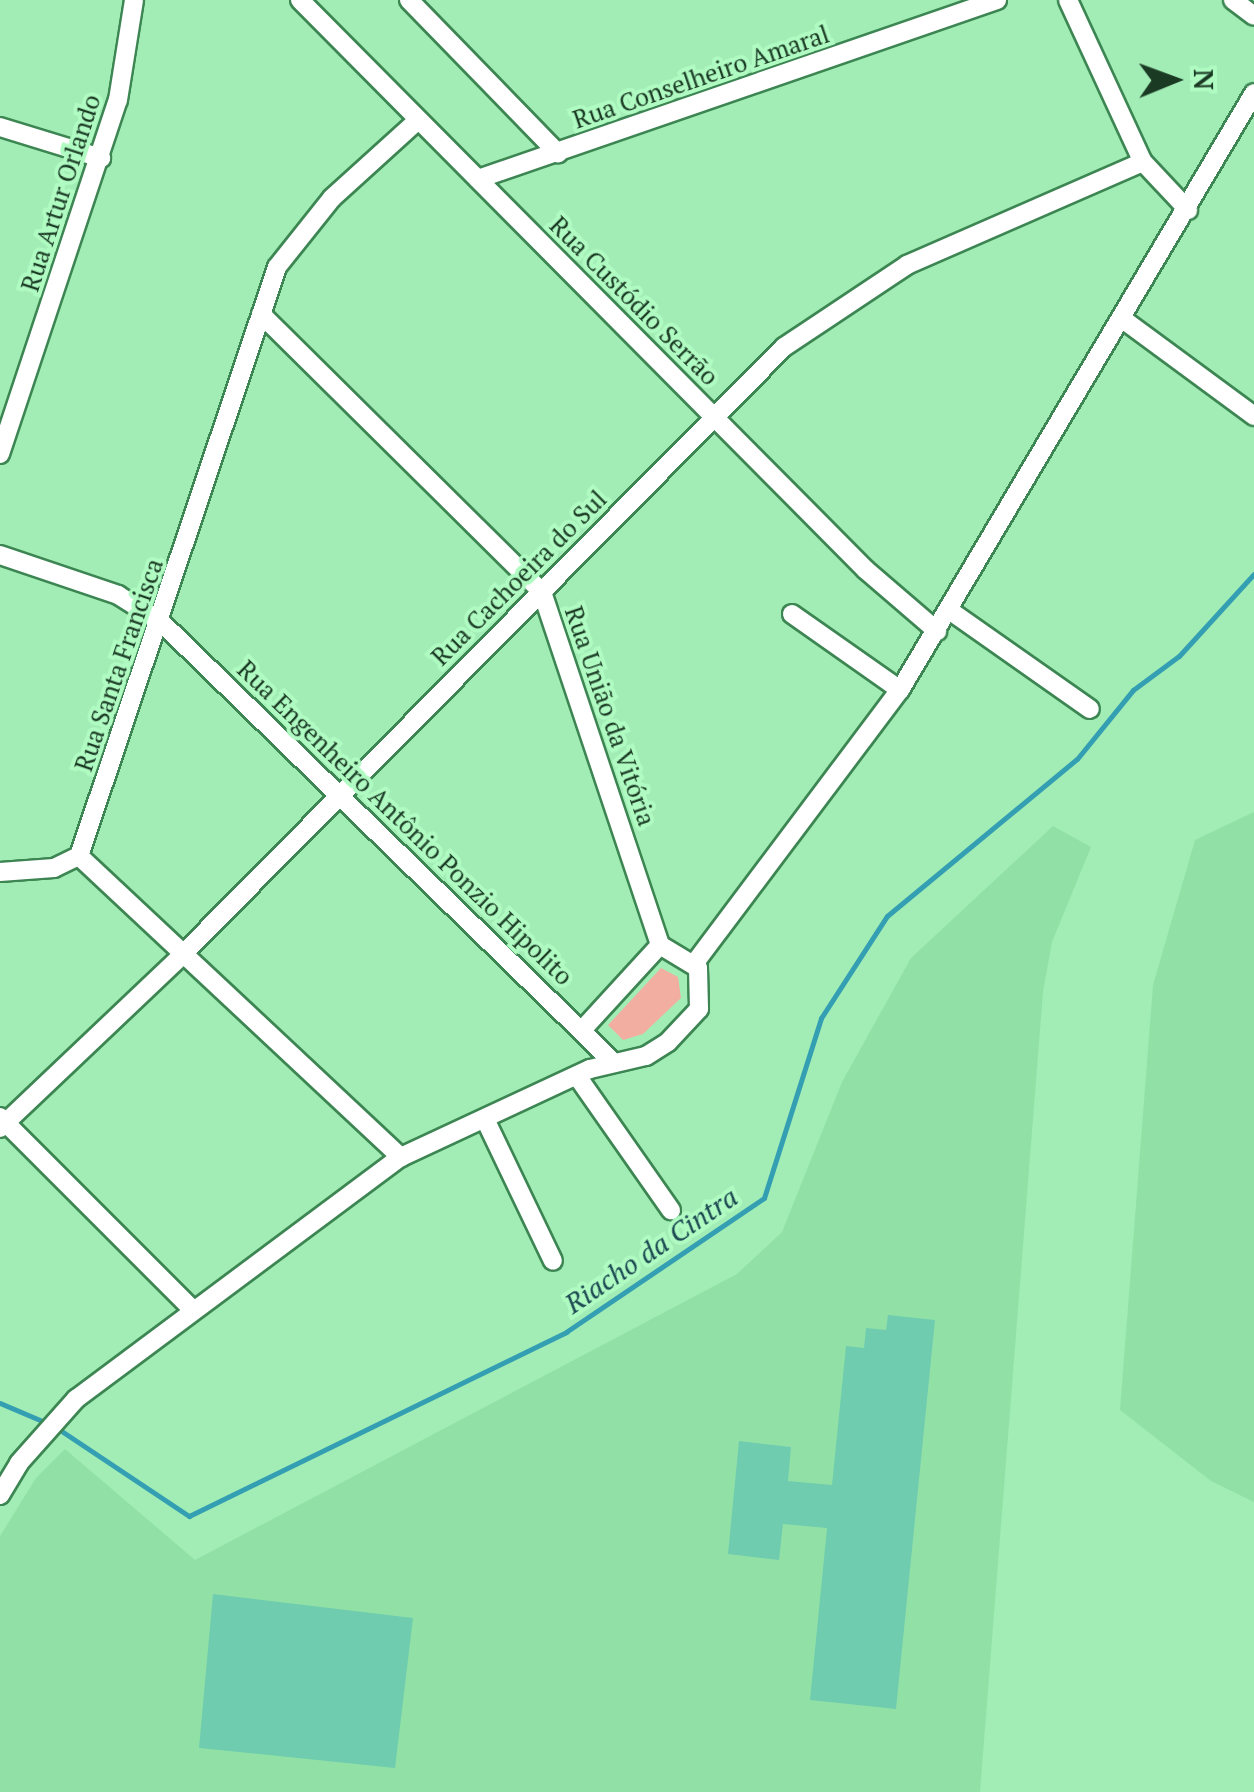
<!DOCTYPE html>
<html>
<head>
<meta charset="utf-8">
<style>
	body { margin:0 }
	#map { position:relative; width:1254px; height:1792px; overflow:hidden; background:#a2edb5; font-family:"PT Serif",serif }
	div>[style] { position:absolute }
	.built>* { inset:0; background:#91e1a6 }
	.green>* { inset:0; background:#f2afa1 }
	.stream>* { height:5px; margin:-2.5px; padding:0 2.5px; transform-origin:2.5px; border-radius:2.5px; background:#349fb2 }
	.building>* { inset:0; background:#70ccaf }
	.roads { filter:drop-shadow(2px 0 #3d8653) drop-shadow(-2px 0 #3d8653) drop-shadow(0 2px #3d8653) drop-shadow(0 -2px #3d8653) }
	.minor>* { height:18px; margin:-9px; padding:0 9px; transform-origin:9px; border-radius:9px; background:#fff }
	span { translate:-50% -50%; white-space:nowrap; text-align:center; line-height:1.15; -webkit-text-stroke:8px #affbc2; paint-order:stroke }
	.street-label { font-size:25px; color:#1b3a24 }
	.water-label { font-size:28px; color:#1c4952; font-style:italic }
	.north { position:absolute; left:1124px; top:30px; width:100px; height:100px; -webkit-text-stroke:8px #affbc2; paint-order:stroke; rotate:89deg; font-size:28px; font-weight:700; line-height:40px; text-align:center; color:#1b3a24 }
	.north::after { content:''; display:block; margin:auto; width:35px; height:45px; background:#1b3a24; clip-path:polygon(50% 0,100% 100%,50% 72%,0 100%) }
</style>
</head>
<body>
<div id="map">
	<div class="built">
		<div style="clip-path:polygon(1254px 812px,1254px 1502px,1211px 1481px,1120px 1410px,1153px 985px,1195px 840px)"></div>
		<div style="clip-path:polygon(1053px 826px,1091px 847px,1052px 942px,1043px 992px,980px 1792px,0 1792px,0 1536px,36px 1478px,65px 1449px,195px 1560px,737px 1274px,782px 1232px,842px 1082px,911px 958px)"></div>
	</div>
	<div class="green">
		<div style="clip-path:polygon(661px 968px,678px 977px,681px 998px,643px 1034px,623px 1040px,608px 1025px)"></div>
	</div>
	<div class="stream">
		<div style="left:0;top:1403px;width:51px;rotate:23.1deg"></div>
		<div style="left:57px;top:1428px;width:159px;rotate:33.7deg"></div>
		<div style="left:189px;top:1516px;width:420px;rotate:-26deg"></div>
		<div style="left:566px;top:1332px;width:239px;rotate:-34.1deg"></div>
		<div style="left:764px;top:1198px;width:189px;rotate:-72.4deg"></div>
		<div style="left:821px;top:1018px;width:121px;rotate:-57.1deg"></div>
		<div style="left:887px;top:916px;width:246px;rotate:-39.6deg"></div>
		<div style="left:1077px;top:759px;width:89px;rotate:-50.9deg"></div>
		<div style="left:1133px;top:690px;width:57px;rotate:-36.5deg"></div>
		<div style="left:1179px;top:656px;width:111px;rotate:-47.6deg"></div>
	</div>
	<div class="building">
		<div style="clip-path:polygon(888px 1315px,935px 1320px,896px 1709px,810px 1700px,827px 1528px,783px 1524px,779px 1560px,728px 1554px,739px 1441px,791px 1447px,788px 1481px,832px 1485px,846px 1346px,864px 1348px,866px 1328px,886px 1330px)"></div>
		<div style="clip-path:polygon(213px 1594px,413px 1618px,395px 1768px,199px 1748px)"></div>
	</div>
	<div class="roads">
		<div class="minor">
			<div style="left:300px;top:0;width:803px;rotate:45.2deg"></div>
			<div style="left:866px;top:570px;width:94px;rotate:40.7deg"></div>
			<div style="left:409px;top:0;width:214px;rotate:45.8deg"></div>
			<div style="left:1068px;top:0;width:179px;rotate:65.2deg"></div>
			<div style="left:1143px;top:162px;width:66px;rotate:46.8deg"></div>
			<div style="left:1233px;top:0;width:26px;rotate:37deg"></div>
			<div style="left:0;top:127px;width:106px;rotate:17.1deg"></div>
			<div style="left:478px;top:179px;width:549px;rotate:-19.03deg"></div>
			<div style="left:261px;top:314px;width:395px;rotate:44.7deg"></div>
			<div style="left:542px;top:592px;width:372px;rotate:71.5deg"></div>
			<div style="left:1124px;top:320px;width:162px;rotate:36.4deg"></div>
			<div style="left:0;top:454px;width:373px;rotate:-71.6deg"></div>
			<div style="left:118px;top:100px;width:101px;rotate:-80.9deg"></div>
			<div style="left:0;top:555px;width:125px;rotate:18.7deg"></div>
			<div style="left:118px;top:595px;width:51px;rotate:32.1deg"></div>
			<div style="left:161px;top:622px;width:631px;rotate:44.23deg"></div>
			<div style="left:949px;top:610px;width:172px;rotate:35.1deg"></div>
			<div style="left:792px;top:614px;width:132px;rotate:35.1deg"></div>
			<div style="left:79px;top:856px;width:621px;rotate:-71.42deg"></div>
			<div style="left:277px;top:267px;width:88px;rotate:-51.4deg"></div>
			<div style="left:332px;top:198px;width:116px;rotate:-42.2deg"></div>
			<div style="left:79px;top:856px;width:441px;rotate:43.1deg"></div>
			<div style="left:0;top:872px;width:54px;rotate:-4.2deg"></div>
			<div style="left:54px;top:868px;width:28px;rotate:-26deg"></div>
			<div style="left:694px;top:964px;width:343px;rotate:-53.1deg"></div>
			<div style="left:900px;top:690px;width:694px;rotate:-59.33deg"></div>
			<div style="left:577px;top:1076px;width:164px;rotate:55deg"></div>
			<div style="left:0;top:1117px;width:272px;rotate:45deg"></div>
			<div style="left:485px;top:1119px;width:157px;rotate:64.4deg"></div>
			<div style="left:0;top:1128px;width:251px;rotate:-43.5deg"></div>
			<div style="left:182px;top:955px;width:856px;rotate:-45.28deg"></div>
			<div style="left:784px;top:347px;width:148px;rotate:-33.7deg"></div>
			<div style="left:907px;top:265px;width:257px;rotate:-23.6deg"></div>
			<div style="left:0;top:1495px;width:37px;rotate:-59deg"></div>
			<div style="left:19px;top:1463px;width:86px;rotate:-48.3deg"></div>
			<div style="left:76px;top:1399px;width:405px;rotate:-36.7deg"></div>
			<div style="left:401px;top:1157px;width:208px;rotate:-25deg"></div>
			<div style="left:590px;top:1069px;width:57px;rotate:-13.1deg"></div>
			<div style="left:646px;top:1056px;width:26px;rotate:-32deg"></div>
			<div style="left:668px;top:1042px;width:45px;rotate:-46.8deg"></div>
			<div style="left:699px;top:1009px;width:41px;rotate:-91.4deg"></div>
			<div style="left:698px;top:968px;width:44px;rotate:-148.8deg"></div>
			<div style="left:660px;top:945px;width:115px;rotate:132.5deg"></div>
		</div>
	</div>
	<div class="street-label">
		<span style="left:701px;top:77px;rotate:-19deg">Rua Conselheiro Amaral</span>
		<span style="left:61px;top:193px;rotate:-72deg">Rua Artur Orlando</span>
		<span style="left:634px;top:301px;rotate:45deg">Rua Custódio Serrão</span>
		<span style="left:519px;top:578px;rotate:-45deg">Rua Cachoeira do Sul</span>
		<span style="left:119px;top:665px;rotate:-71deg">Rua Santa Francisca</span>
		<span style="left:610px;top:716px;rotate:71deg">Rua União da Vitória</span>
		<span style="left:405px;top:823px;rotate:44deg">Rua Engenheiro Antônio Ponzio Hipolito</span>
	</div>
	<div class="water-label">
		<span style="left:651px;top:1250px;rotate:-34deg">Riacho da Cintra</span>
	</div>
	<div class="north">N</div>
</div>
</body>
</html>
